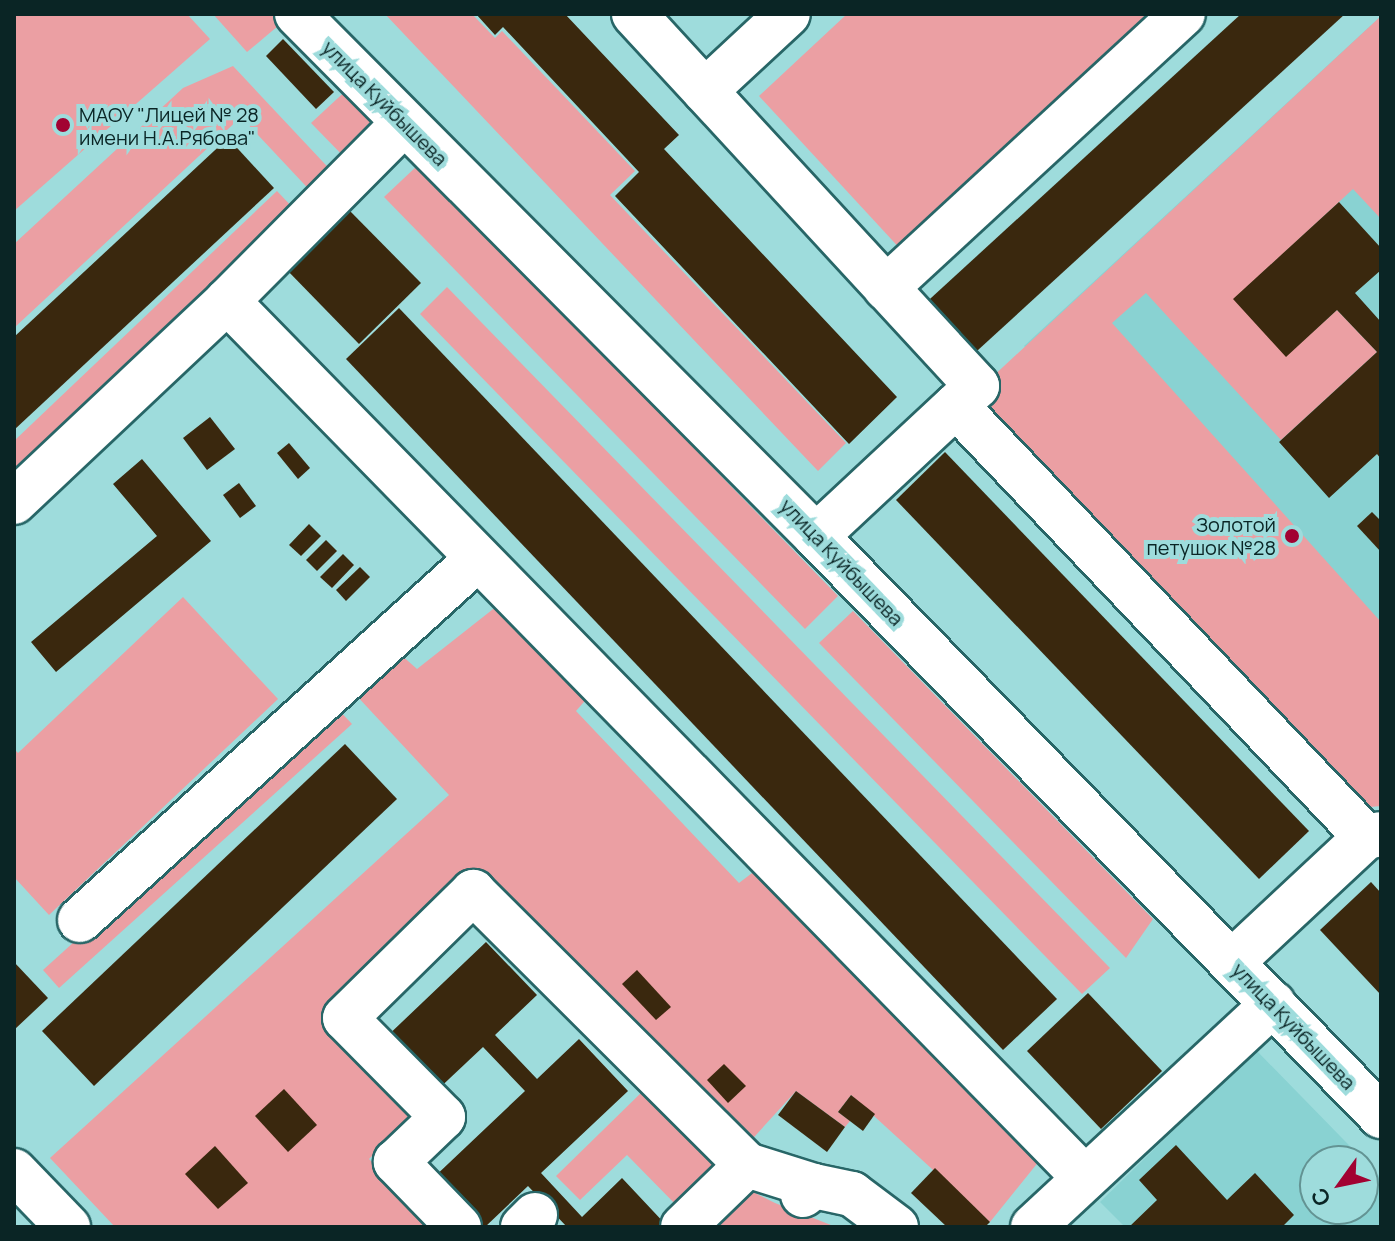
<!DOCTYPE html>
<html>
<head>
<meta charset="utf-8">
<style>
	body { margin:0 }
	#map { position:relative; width:1395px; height:1241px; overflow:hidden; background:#9edcdc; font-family:Manrope,sans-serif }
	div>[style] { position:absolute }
	.built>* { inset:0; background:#89d2d2 }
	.green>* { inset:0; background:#eb9fa3 }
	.building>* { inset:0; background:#3a280e }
	.roads { filter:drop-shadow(2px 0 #286667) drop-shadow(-2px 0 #286667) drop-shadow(0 2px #286667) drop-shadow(0 -2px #286667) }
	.minor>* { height:44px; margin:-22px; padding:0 22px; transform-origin:22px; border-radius:22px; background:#fff }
	.dots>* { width:22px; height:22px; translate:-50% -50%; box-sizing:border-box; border:4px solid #9edcdc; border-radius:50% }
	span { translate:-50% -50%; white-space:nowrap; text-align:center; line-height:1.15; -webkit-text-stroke:8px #9edcdc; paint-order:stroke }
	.street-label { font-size:20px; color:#0a2525 }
	.poi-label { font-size:20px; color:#0a2525 }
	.left { translate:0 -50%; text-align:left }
	.right { translate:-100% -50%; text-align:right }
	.frame { position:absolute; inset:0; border:16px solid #0a2525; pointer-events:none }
	.north { position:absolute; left:1299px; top:1145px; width:80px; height:80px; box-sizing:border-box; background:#9edcdc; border:2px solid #639393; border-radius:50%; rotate:237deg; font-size:22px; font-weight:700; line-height:32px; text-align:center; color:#0a2525 }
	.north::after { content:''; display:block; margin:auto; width:28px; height:36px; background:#a20232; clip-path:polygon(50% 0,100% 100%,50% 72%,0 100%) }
</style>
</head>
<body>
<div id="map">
	<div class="built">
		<div style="clip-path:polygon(1381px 16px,1381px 727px,1024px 346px)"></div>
		<div style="clip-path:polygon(evenodd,1256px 1050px,1381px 1178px,1381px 1227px,1125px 1227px,1100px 1202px,1256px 1050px,1315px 1161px,1363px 1161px,1363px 1209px,1315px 1209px,1315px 1161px)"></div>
	</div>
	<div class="green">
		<div style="clip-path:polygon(14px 14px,187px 14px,210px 39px,14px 211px)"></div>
		<div style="clip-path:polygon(213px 14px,279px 14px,278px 26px,247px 52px)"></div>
		<div style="clip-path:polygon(385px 14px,472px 14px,495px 38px,502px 31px,635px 171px,610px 195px,846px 443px,818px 471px)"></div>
		<div style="clip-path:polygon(847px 14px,1162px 14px,904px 253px,759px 96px)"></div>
		<div style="clip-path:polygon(1381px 16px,1381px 219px,1353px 189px,1234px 299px,1286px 356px,1337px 310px,1377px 352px,1281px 440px,1146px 293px,1112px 323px,1381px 622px,1381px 806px,1370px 807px,1355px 803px,975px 393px)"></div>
		<div style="clip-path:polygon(233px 66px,339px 179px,318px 199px,241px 117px,14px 328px,14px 244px,183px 88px)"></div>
		<div style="clip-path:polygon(352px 85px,378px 118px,353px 166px,311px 123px)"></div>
		<div style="clip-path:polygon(418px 165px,838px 596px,805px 629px,384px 197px)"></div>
		<div style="clip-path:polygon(277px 191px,295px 210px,14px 477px,14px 441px)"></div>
		<div style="clip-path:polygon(447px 287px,1110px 968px,1082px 994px,420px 314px)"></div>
		<div style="clip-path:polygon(183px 597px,278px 699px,49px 915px,14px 877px,14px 749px,18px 753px)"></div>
		<div style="clip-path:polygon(497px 606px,590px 695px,576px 711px,739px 883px,756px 870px,1040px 1160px,990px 1222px,851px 1095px,838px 1112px,850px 1121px,845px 1127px,796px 1091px,745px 1147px,471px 868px,322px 1015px,416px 1112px,369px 1159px,436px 1227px,115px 1227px,50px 1158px,449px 795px,355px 694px,399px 653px,417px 669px)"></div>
		<div style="clip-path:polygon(853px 611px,1153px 919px,1126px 958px,819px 643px)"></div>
		<div style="clip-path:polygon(335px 706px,352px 724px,59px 988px,43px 970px)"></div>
		<div style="clip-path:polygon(645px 1089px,724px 1170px,682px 1211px,627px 1155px,580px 1200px,556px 1176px)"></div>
		<div style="clip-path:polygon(749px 1190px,775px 1203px,836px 1227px,703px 1227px)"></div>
	</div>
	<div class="building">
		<div style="clip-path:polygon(476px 14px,565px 14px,679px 135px,664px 149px,897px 397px,849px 444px,615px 196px,639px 172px,503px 27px,495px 35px)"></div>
		<div style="clip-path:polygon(1241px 14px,1345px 14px,966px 361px,919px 309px)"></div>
		<div style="clip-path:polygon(283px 39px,334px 92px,316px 109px,266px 56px)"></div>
		<div style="clip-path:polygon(228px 138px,274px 188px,14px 430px,14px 337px)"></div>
		<div style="clip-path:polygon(1339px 202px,1381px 248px,1381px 270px,1355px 293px,1381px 322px,1381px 459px,1377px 454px,1329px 498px,1279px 442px,1377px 352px,1337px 310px,1286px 357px,1233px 299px)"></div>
		<div style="clip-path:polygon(347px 208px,421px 283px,359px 344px,285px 268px)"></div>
		<div style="clip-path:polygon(399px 308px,1057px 999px,1003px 1050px,346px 359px)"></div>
		<div style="clip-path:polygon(210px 417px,235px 449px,207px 470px,183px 438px)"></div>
		<div style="clip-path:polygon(289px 443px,310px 468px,298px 479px,277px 453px)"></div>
		<div style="clip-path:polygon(945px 452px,1309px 831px,1259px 879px,896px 500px)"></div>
		<div style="clip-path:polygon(142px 459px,211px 541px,56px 672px,31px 642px,157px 536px,113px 484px)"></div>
		<div style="clip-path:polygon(239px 483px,256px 506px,240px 518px,223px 495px)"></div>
		<div style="clip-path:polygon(1372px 512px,1381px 521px,1381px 552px,1357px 526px)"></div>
		<div style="clip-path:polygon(309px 524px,321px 536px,301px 556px,289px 545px)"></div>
		<div style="clip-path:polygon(326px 540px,337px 551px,317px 571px,306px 560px)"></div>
		<div style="clip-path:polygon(343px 554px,354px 565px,332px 588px,320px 577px)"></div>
		<div style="clip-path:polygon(360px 567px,370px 577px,346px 601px,336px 590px)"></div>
		<div style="clip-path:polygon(345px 744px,397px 799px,94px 1086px,42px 1031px)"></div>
		<div style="clip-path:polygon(1371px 882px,1381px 893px,1381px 995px,1320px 930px)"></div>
		<div style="clip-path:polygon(486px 942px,537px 995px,495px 1035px,537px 1079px,579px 1039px,628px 1091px,541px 1173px,582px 1217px,622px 1178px,668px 1227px,567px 1227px,528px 1186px,485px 1227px,473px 1227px,430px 1181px,525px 1091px,483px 1047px,432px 1095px,381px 1042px)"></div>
		<div style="clip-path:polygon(14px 962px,48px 998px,14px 1030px)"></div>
		<div style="clip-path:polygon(637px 970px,671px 1007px,656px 1020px,622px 984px)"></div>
		<div style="clip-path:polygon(1088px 993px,1162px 1071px,1101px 1129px,1027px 1051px)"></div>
		<div style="clip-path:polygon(724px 1064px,746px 1086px,728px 1103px,707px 1080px)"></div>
		<div style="clip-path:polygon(284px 1089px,317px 1125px,288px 1152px,255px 1116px)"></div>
		<div style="clip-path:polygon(796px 1091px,845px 1127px,827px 1152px,778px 1115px)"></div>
		<div style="clip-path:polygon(851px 1095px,875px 1114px,863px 1131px,838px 1112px)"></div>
		<div style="clip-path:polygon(1176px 1145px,1227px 1200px,1255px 1173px,1294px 1215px,1282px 1227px,1129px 1227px,1157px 1200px,1139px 1180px)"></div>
		<div style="clip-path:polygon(215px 1146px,248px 1183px,218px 1209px,185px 1174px)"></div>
		<div style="clip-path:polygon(935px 1168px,990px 1222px,985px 1227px,947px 1227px,911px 1193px)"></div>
	</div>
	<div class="roads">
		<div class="minor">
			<div style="left:297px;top:14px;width:736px;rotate:45.17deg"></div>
			<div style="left:816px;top:536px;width:810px;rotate:45.75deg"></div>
			<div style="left:634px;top:14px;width:506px;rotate:47.32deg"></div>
			<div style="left:977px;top:386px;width:220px;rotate:137deg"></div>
			<div style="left:705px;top:91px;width:113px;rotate:-42.9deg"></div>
			<div style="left:404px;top:123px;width:251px;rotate:134.8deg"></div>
			<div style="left:227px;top:301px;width:1227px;rotate:45.63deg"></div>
			<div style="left:886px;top:288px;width:404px;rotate:-42.7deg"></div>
			<div style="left:956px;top:406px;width:595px;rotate:46.43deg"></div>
			<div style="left:14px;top:502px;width:293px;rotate:-43.3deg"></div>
			<div style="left:80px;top:920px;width:535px;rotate:-42.27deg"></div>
			<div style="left:1232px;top:962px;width:183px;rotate:-43deg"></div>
			<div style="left:1366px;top:837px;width:15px;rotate:-11deg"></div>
			<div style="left:14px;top:1171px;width:78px;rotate:46deg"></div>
			<div style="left:803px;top:1195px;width:14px;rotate:-39deg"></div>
			<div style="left:814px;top:1186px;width:39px;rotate:12deg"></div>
			<div style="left:852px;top:1194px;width:55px;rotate:36.9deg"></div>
			<div style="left:459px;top:1227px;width:91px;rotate:-134.1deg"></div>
			<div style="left:396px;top:1162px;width:65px;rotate:-43.8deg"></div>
			<div style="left:443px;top:1117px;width:139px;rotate:-134.7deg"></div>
			<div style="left:345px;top:1018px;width:180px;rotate:-44.5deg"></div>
			<div style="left:473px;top:892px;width:387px;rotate:44.9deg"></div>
			<div style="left:747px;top:1165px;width:70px;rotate:17.4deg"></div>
			<div style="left:523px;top:1227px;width:17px;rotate:-45deg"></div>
			<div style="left:683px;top:1227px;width:89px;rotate:-44.1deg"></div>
			<div style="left:1033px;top:1227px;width:328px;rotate:-42.9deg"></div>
		</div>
	</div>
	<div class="dots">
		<div style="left:63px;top:125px;background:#a20232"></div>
		<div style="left:1292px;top:536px;background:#a20232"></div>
	</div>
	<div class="street-label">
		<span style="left:385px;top:103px;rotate:45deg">улица Куйбышева</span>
		<span style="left:842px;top:562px;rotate:46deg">улица Куйбышева</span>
		<span style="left:1294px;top:1026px;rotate:46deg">улица Куйбышева</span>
	</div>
	<div class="poi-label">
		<span class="left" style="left:79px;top:126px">МАОУ "Лицей № 28<br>имени Н.А.Рябова"</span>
		<span class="right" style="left:1276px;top:536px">Золотой<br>петушок №28</span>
	</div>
	<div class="frame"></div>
	<div class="north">С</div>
</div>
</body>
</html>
